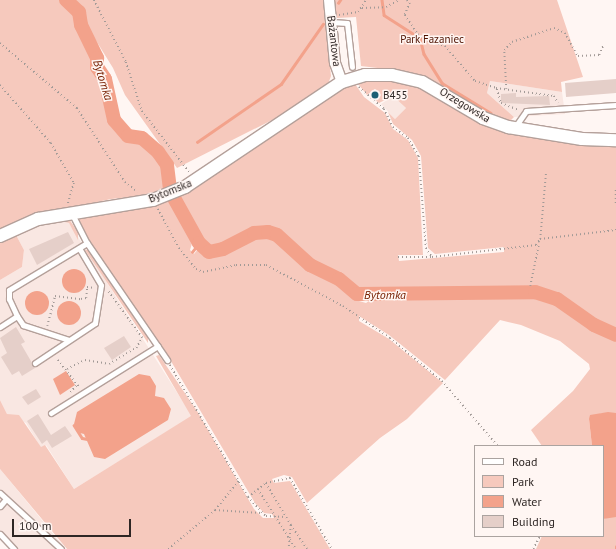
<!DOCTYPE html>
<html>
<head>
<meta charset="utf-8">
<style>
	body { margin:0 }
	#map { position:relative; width:616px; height:549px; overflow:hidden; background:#fff6f3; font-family:"PT Sans",sans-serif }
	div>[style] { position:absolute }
	.built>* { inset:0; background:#f9e7e2 }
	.green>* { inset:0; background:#f6c9bd }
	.water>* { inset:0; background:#f3a28b }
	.round { border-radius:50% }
	.stream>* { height:2.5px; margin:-1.25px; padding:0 1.25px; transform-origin:1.25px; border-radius:1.25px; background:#f3a28b }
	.river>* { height:14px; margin:-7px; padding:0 7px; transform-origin:7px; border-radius:7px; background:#f3a28b }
	.building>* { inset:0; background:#e5cfc9 }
	.path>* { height:1.5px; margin-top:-0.75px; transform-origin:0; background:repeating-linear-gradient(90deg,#a29a97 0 1px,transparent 0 4px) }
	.roads { filter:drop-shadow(1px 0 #b4a09a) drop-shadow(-1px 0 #b4a09a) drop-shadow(0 1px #b4a09a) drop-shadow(0 -1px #b4a09a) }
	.service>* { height:5px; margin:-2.5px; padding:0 2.5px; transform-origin:2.5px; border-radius:2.5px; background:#fff }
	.minor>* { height:10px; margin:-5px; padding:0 5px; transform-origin:5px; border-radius:5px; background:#fff }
	.tertiary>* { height:12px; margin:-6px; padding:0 6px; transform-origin:6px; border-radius:6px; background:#fff }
	.dots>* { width:11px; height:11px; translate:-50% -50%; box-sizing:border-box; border:2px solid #fff6f3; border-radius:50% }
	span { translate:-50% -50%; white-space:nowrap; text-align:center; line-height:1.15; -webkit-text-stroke:3px #fff6f3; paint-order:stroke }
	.park-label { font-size:11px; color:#4f1201 }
	.street-label { font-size:11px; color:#2e2624 }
	.poi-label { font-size:11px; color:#2e2624 }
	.left { translate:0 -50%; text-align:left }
	.water-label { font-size:12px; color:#782103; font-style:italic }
	.legend { position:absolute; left:474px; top:445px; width:130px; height:92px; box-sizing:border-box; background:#fff6f3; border:1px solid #aba3a0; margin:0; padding:5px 7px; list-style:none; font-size:12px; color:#2e2624 }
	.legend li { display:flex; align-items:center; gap:8px; height:20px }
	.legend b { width:20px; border:1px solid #aba3a0 }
	.scale { position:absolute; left:12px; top:519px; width:119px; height:18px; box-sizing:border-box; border:2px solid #2e2624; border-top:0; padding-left:5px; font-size:12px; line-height:14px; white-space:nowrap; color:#2e2624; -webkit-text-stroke:3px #fff6f3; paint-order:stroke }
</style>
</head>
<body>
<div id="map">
	<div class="built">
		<div style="clip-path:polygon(490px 81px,562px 92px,565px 114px,514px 117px,487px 93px)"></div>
		<div style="clip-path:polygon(393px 96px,406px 108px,395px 119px,381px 104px)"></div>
		<div style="clip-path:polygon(60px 221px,69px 223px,192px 416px,74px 489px,46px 445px,41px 448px,26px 423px,7px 414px,0 400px,0 280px,22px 267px,24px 250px,16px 235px,36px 226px)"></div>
		<div style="clip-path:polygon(0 469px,60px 542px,63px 545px,56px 549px,16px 549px,11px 541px,0 539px)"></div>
	</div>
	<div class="green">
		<div style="clip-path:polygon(0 0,62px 0,78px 14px,78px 24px,104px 84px,110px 119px,121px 133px,131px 140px,142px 142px,161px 159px,167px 174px,168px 189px,159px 194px,111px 199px,39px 215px,0 229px)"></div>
		<div style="clip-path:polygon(71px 0,557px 0,583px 77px,561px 82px,562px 92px,490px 81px,487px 93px,514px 117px,509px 122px,476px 109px,432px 80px,402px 71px,361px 66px,356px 17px,337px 18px,333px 10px,324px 11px,331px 76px,327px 87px,282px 115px,177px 168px,125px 95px,113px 68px)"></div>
		<div style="clip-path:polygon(355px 80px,409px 80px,481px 119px,616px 142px,616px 334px,559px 299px,535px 291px,507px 288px,425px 293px,357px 291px,329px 268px,310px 259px,288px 237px,270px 229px,256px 229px,213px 248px,204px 244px,176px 195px,353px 81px,364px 97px,385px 113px,393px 129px,408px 140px,418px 158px,423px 255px,398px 255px,399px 261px,504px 252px,504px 247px,435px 254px,428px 248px,421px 156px,412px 140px,393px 124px,388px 112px,395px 119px,406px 108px,393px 96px,379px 103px,375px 100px,381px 95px,375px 89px,367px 95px)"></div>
		<div style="clip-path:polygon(170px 196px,193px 240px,190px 250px,194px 254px,199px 248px,203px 252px,217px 255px,256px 235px,273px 236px,305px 263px,335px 280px,359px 301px,366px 303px,376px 296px,507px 292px,534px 293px,555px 299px,593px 326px,616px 336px,616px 413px,602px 413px,589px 419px,592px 446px,542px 446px,531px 430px,573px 391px,590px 369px,589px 364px,560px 341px,521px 325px,500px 320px,445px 380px,389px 335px,359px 316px,359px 321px,389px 339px,443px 383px,407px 419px,380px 438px,307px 503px,292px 477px,284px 475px,272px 479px,274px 483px,290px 481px,330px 549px,67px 549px,0 469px,0 400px,7px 414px,19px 415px,41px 447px,45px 445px,74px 489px,191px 416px,156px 356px,159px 355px,197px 411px,254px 509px,263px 518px,274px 518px,272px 514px,264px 513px,255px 503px,162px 346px,92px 246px,80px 224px,80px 218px,85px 215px,93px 216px)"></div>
		<div style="clip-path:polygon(69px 219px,78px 232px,78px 240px,69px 223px,60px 221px,36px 226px,16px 235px,24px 250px,22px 267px,0 280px,0 239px,29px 225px)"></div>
		<div style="clip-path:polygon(85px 250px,89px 250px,148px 337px,148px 349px,148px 343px)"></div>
		<div style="clip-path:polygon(609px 517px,616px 517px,616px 549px,536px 549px,542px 536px,603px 536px,603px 519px)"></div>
	</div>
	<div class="water">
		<div class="round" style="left:62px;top:269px;width:24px;height:24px"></div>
		<div class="round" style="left:25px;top:291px;width:24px;height:24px"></div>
		<div class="round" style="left:57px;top:301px;width:24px;height:24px"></div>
		<div style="clip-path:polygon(66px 371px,75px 385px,60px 395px,53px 379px)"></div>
		<div style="clip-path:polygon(139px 374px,150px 376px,156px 386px,155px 396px,164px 398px,171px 409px,168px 420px,105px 459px,94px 457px,84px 434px,80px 433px,74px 424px,77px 412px)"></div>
		<div style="clip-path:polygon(608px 412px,616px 413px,616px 517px,603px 519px,603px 446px,592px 446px,589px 419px,590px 415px)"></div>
	</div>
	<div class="stream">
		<div style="left:382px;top:0;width:15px;rotate:82deg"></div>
		<div style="left:384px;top:15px;width:43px;rotate:32.6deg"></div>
		<div style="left:420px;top:38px;width:16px;rotate:76deg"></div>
		<div style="left:424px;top:54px;width:34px;rotate:58deg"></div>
		<div style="left:442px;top:83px;width:57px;rotate:31.5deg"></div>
		<div style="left:338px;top:3px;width:4px;rotate:-56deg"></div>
		<div style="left:197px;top:142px;width:102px;rotate:-34.6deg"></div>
		<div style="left:281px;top:84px;width:73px;rotate:-55deg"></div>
		<div style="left:192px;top:252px;width:11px;rotate:-52deg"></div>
		<div style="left:74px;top:425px;width:15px;rotate:58deg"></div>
		<div style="left:82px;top:438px;width:5px;rotate:11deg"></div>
		<div style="left:616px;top:549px;width:2px;rotate:-90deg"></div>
	</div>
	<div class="river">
		<div style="left:66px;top:0;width:18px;rotate:43deg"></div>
		<div style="left:79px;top:12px;width:13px;rotate:81deg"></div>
		<div style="left:81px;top:25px;width:37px;rotate:64deg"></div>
		<div style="left:97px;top:58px;width:9px;rotate:90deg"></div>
		<div style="left:97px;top:67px;width:14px;rotate:56deg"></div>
		<div style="left:105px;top:79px;width:42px;rotate:77.6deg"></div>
		<div style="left:114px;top:120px;width:21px;rotate:49deg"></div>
		<div style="left:128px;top:136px;width:14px;rotate:8deg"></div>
		<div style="left:142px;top:138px;width:21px;rotate:41deg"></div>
		<div style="left:158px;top:152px;width:16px;rotate:55deg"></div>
		<div style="left:167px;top:165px;width:24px;rotate:83deg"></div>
		<div style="left:174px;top:198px;width:51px;rotate:60.9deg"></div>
		<div style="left:199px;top:243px;width:13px;rotate:42deg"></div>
		<div style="left:209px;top:252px;width:14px;rotate:-12deg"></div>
		<div style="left:223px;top:249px;width:35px;rotate:-27deg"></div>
		<div style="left:254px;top:233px;width:14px;rotate:-4deg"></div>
		<div style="left:268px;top:232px;width:9px;rotate:18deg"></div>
		<div style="left:277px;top:235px;width:45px;rotate:42.3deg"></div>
		<div style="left:310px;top:265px;width:32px;rotate:26deg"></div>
		<div style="left:339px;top:279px;width:23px;rotate:40deg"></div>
		<div style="left:357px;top:294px;width:178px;rotate:-0.6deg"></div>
		<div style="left:535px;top:292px;width:23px;rotate:18deg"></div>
		<div style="left:557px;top:299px;width:45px;rotate:35.1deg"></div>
		<div style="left:594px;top:325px;width:24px;rotate:24deg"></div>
	</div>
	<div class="building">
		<div style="clip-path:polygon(616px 79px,616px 93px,566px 97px,565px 83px)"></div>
		<div style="clip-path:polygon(516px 93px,516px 97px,549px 96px,550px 105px,501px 103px,501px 94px)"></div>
		<div style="clip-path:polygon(68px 232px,74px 243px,37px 265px,29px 249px)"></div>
		<div style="clip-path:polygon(16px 327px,25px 342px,21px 344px,35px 368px,22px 376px,19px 371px,12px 375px,1px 357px,7px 353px,0 338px)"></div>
		<div style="clip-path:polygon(124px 336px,131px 347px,112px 360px,104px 348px)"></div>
		<div style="clip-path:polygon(36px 389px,41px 397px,28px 405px,22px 397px)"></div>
		<div style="clip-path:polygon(38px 414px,51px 435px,65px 426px,72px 436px,52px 448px,47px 440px,42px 444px,27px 421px)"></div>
	</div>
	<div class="path">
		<div style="left:94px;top:0;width:70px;rotate:62.7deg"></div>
		<div style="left:126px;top:62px;width:52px;rotate:71.9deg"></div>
		<div style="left:142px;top:111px;width:78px;rotate:52.3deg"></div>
		<div style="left:407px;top:0;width:4px;rotate:45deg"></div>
		<div style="left:410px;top:3px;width:13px;rotate:113deg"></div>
		<div style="left:405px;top:15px;width:23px;rotate:56deg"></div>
		<div style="left:418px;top:34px;width:14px;rotate:34deg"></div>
		<div style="left:430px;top:42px;width:16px;rotate:15deg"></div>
		<div style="left:445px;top:46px;width:46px;rotate:49.4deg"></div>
		<div style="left:475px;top:81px;width:22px;rotate:18deg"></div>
		<div style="left:496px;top:88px;width:59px;rotate:7.9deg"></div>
		<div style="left:554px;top:96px;width:8px;rotate:60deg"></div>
		<div style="left:362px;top:8px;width:24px;rotate:-2deg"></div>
		<div style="left:386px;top:7px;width:15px;rotate:-28deg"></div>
		<div style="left:339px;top:15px;width:19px;rotate:-9deg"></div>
		<div style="left:358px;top:12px;width:14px;rotate:-56deg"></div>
		<div style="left:0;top:43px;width:101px;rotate:40.2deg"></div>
		<div style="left:77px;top:108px;width:88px;rotate:57deg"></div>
		<div style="left:125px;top:182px;width:16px;rotate:38deg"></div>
		<div style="left:0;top:85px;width:77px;rotate:48.7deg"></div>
		<div style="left:51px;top:143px;width:46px;rotate:60.1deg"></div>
		<div style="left:74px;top:183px;width:22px;rotate:106deg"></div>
		<div style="left:359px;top:87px;width:33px;rotate:41deg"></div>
		<div style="left:384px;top:109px;width:20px;rotate:63deg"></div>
		<div style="left:393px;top:127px;width:19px;rotate:36deg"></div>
		<div style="left:408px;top:138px;width:21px;rotate:59deg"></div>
		<div style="left:419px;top:156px;width:92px;rotate:85.6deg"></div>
		<div style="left:426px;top:248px;width:11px;rotate:56deg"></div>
		<div style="left:432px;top:257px;width:105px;rotate:-6.6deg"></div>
		<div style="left:536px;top:245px;width:7px;rotate:-56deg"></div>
		<div style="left:540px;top:239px;width:68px;rotate:-85deg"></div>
		<div style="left:497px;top:89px;width:15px;rotate:74deg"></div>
		<div style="left:501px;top:103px;width:18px;rotate:22deg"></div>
		<div style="left:506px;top:89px;width:39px;rotate:-93deg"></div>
		<div style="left:504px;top:50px;width:11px;rotate:-45deg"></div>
		<div style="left:512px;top:42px;width:44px;rotate:-18.4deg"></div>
		<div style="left:554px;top:28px;width:12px;rotate:24deg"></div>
		<div style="left:565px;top:33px;width:26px;rotate:61deg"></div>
		<div style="left:578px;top:56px;width:21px;rotate:-3deg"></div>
		<div style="left:599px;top:55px;width:10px;rotate:-66deg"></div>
		<div style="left:616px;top:190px;width:14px;rotate:90deg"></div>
		<div style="left:158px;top:209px;width:44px;rotate:61.7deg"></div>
		<div style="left:179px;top:248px;width:27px;rotate:51deg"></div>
		<div style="left:196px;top:269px;width:8px;rotate:23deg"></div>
		<div style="left:203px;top:272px;width:34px;rotate:-12deg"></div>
		<div style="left:236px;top:265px;width:30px"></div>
		<div style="left:266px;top:265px;width:87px;rotate:28deg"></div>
		<div style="left:343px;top:306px;width:57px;rotate:34.2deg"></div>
		<div style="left:390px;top:338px;width:67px;rotate:39.6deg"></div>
		<div style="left:442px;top:381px;width:86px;rotate:49.3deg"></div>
		<div style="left:540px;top:239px;width:77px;rotate:-6.8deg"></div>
		<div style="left:398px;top:257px;width:34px"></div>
		<div style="left:530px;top:286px;width:44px;rotate:-78.2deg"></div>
		<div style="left:47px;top:326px;width:31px;rotate:-75deg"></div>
		<div style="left:55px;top:296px;width:26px;rotate:7deg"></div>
		<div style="left:81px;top:299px;width:5px;rotate:-11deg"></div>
		<div style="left:86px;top:298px;width:11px;rotate:-85deg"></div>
		<div style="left:87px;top:287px;width:8px;rotate:7deg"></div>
		<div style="left:58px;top:360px;width:34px;rotate:52deg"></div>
		<div style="left:170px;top:365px;width:153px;rotate:59.4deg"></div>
		<div style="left:248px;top:497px;width:23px;rotate:-38deg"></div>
		<div style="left:266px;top:483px;width:25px;rotate:-12deg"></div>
		<div style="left:290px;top:478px;width:82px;rotate:59.4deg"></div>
		<div style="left:67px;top:369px;width:20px;rotate:-27deg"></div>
		<div style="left:85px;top:360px;width:24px;rotate:9deg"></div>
		<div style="left:109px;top:364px;width:31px;rotate:-31deg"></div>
		<div style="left:136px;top:348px;width:12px;rotate:-59deg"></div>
		<div style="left:142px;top:338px;width:59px;rotate:-126.1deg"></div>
		<div style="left:70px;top:392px;width:10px;rotate:-45deg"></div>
		<div style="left:266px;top:483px;width:49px;rotate:59.2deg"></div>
		<div style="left:291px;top:525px;width:24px;rotate:95deg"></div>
		<div style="left:258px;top:489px;width:71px;rotate:57.7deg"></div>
		<div style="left:248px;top:497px;width:26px;rotate:47deg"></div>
		<div style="left:266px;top:516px;width:19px;rotate:3deg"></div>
		<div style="left:215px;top:510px;width:46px;rotate:3.7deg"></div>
		<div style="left:291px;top:525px;width:29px;rotate:56deg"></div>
		<div style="left:168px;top:549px;width:61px;rotate:-39.7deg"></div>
		<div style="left:215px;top:510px;width:38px;rotate:-51deg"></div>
		<div style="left:533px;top:549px;width:15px;rotate:-62deg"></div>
	</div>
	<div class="roads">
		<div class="service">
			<div style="left:331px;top:22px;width:16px;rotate:4deg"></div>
			<div style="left:347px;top:23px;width:44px;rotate:83.5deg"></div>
			<div style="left:515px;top:127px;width:19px;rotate:-55deg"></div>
			<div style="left:526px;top:111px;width:90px;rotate:-3.8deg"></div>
			<div style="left:72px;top:214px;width:33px;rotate:63deg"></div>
			<div style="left:87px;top:243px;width:142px;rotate:55.6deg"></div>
			<div style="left:17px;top:316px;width:19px;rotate:-115deg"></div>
			<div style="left:9px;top:299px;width:9px;rotate:-90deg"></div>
			<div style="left:9px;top:290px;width:91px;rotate:-31.1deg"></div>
			<div style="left:0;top:327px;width:20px;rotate:-33deg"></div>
			<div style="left:17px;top:316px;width:11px;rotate:56deg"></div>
			<div style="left:23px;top:325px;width:48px;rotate:18.1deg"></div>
			<div style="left:35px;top:363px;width:72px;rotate:-33.7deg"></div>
			<div style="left:95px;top:323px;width:38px;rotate:-81deg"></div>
			<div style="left:101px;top:285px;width:43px;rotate:-120.7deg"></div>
			<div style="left:51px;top:413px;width:126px;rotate:-32.1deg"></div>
			<div style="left:0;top:493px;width:83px;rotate:42.6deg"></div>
			<div style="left:0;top:506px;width:9px;rotate:-49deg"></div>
			<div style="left:0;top:534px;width:21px;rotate:47deg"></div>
		</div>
		<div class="minor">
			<div style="left:329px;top:0;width:63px;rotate:84.6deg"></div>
			<div style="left:335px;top:63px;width:20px;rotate:70deg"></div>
		</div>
		<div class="tertiary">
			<div style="left:0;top:236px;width:42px;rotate:-24.1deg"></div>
			<div style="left:38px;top:219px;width:117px;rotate:-9.4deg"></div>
			<div style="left:153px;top:200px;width:35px;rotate:-22deg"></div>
			<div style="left:185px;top:187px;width:189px;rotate:-33.8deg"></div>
			<div style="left:342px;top:82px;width:24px;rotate:-17deg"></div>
			<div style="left:365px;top:75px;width:27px"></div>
			<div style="left:392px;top:75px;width:31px;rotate:13deg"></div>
			<div style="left:422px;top:82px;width:71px;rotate:30.5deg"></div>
			<div style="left:483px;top:118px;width:27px;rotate:20deg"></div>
			<div style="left:508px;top:127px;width:75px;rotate:9.2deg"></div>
			<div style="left:582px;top:139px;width:34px;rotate:2deg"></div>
		</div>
	</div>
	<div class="dots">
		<div style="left:375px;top:95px;background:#1e6074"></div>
	</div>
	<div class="park-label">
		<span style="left:432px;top:39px">Park Fazaniec</span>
	</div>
	<div class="street-label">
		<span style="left:334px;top:41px;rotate:83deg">Bażantowa</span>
		<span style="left:465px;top:105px;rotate:31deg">Orzegowska</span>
		<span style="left:170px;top:191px;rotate:-22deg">Bytomska</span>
	</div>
	<div class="poi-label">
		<span class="left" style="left:383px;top:95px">B455</span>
	</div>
	<div class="water-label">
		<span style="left:103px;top:80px;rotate:73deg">Bytomka</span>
		<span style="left:385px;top:295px">Bytomka</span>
	</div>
	<ul class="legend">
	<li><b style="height:5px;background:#fff"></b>Road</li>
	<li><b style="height:11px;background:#f6c9bd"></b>Park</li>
	<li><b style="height:11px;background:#f3a28b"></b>Water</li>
	<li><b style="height:11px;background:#e5cfc9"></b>Building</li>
	</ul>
	<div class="scale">100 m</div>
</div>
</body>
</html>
